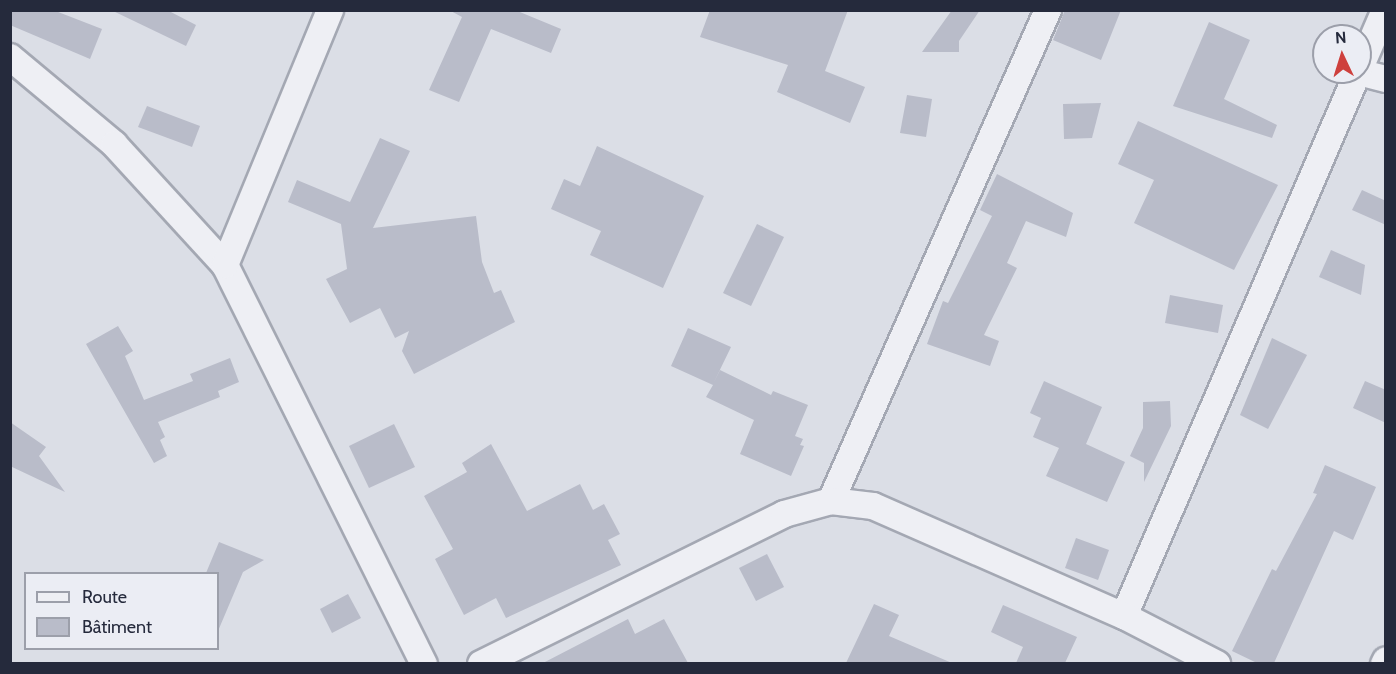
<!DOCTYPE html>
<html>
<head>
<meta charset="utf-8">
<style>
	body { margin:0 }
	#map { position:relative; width:1396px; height:674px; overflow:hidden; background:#dbdee6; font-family:Cabin,sans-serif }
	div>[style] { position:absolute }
	.building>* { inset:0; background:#b9bcc9 }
	.roads { filter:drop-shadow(2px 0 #a4a8b3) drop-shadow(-2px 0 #a4a8b3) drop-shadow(0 2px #a4a8b3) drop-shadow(0 -2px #a4a8b3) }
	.minor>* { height:26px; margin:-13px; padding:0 13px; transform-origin:13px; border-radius:13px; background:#eeeff4 }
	span { translate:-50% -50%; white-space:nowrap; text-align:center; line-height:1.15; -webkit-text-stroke:6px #ebedf4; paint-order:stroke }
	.frame { position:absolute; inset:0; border:12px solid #252a3c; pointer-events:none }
	.legend { position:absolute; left:24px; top:572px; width:195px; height:78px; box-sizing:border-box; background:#ebedf4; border:2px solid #9c9faa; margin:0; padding:8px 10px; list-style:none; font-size:18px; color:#252a3c }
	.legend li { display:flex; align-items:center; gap:12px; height:30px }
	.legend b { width:30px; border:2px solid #9c9faa }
	.north { position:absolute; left:1312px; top:24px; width:60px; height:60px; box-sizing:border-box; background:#ebedf4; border:2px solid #9c9faa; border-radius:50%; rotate:356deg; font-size:16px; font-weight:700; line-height:24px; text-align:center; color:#252a3c }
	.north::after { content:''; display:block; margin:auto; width:21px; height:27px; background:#ce403d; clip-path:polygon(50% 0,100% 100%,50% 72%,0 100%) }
</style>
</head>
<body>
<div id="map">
	<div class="building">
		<div style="clip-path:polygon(10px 10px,53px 10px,102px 29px,90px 59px,10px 25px)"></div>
		<div style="clip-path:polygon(111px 10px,167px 10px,196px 25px,186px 46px)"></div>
		<div style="clip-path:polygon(449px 10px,515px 10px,561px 29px,551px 53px,491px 29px,459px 102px,429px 90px,462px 17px)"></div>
		<div style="clip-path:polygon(710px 10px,848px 10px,825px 71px,865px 87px,850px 123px,777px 92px,788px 65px,700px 37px)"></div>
		<div style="clip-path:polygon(952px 10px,980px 10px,959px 41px,959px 52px,922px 52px)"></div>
		<div style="clip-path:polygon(1065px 10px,1121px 10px,1101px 60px,1053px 40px)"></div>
		<div style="clip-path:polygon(1209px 22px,1250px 40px,1224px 99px,1277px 125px,1272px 138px,1173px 106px)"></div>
		<div style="clip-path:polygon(907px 95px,932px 99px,926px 137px,900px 133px)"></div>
		<div style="clip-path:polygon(1101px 103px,1092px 138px,1064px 139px,1063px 104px)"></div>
		<div style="clip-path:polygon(147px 106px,200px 126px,192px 147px,138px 127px)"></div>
		<div style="clip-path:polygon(1138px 121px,1278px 185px,1234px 270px,1134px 223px,1154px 180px,1118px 164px)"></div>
		<div style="clip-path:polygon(380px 138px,410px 151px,373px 228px,476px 216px,482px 262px,494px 293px,501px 290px,515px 322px,414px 374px,402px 351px,409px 331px,395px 338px,380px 308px,350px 323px,326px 279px,347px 269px,341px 224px,288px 202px,297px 180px,350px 202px)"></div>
		<div style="clip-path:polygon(597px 146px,704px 196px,663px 288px,590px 255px,601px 231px,551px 209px,564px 179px,580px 186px)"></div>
		<div style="clip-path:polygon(997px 174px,1073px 213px,1066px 237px,1026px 221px,1007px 263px,1017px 268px,984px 335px,999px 341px,990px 366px,927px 344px,943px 301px,948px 303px,992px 216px,980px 210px)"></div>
		<div style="clip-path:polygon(1362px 190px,1386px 201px,1386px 225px,1352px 210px)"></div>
		<div style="clip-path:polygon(757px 224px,784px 237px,751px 306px,723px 293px)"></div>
		<div style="clip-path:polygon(1331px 250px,1365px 265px,1361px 295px,1319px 277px)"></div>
		<div style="clip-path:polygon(1170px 295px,1223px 305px,1218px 333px,1165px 323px)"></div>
		<div style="clip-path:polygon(118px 326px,133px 351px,125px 356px,144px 400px,193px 381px,190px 374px,230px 358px,239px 382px,218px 391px,220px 397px,158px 422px,165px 437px,160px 440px,167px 456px,154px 463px,86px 344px)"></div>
		<div style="clip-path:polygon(688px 328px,731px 347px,714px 382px,720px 370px,771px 395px,773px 391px,808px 405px,795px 436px,803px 439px,800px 445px,804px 446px,791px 476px,740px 454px,754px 420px,706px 397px,713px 385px,671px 366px)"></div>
		<div style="clip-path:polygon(1272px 338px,1307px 355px,1268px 429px,1240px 415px)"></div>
		<div style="clip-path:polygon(1044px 381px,1102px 407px,1086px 444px,1125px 462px,1107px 502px,1046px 476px,1059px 448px,1033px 437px,1041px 418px,1030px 413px)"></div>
		<div style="clip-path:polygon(1365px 381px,1386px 390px,1386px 423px,1353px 408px)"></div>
		<div style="clip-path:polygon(1170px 401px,1171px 426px,1144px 482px,1144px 463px,1130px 456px,1143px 428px,1143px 402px)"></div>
		<div style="clip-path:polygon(10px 422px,46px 447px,39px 456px,65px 492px,10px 466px)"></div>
		<div style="clip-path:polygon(394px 424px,415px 467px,369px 488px,349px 446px)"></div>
		<div style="clip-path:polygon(491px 444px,527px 511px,580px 484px,593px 510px,604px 504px,620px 534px,608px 540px,621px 565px,506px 618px,496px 598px,464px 615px,435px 559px,453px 549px,424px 496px,467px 472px,462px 463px)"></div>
		<div style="clip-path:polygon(1325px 465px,1376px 487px,1353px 540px,1334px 531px,1274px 663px,1257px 663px,1232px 651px,1272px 569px,1276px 571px,1317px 494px,1313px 493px)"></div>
		<div style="clip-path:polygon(1076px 538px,1109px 550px,1098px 580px,1065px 568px)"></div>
		<div style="clip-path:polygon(219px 542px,264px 560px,243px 572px,218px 631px,218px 573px,206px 573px)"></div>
		<div style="clip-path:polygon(767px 554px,784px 587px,756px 601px,739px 568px)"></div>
		<div style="clip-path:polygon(348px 594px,361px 618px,332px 633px,320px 609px)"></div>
		<div style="clip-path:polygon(874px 604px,899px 615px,889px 636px,952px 663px,846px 663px)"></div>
		<div style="clip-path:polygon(1003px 605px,1077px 637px,1065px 663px,1016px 663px,1023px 647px,991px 632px)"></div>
		<div style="clip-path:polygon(628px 619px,635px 634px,664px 619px,688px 663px,543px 663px)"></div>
	</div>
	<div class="roads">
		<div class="minor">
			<div style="left:10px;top:57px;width:136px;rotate:39.9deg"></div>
			<div style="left:114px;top:144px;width:164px;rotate:47.5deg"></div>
			<div style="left:225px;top:265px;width:446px;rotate:63.5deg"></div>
			<div style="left:1360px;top:68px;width:63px;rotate:-66.7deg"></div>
			<div style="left:1358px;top:72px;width:29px;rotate:14deg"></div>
			<div style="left:225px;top:265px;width:276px;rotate:-67.6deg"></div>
			<div style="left:831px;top:501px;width:537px;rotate:-66.16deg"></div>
			<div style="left:1124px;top:616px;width:592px;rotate:-66.73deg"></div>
			<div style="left:481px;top:664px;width:338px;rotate:-26.3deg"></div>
			<div style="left:784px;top:514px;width:49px;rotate:-15.5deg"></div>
			<div style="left:831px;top:501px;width:42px;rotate:6.8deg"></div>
			<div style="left:873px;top:506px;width:274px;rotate:23.7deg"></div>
			<div style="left:1124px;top:616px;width:105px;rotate:27.3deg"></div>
			<div style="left:1384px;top:664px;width:4px;rotate:-63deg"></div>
		</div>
	</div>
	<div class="frame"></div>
	<ul class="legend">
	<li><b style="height:8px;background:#eeeff4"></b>Route</li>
	<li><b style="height:16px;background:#b9bcc9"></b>Bâtiment</li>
	</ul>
	<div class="north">N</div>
</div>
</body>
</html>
